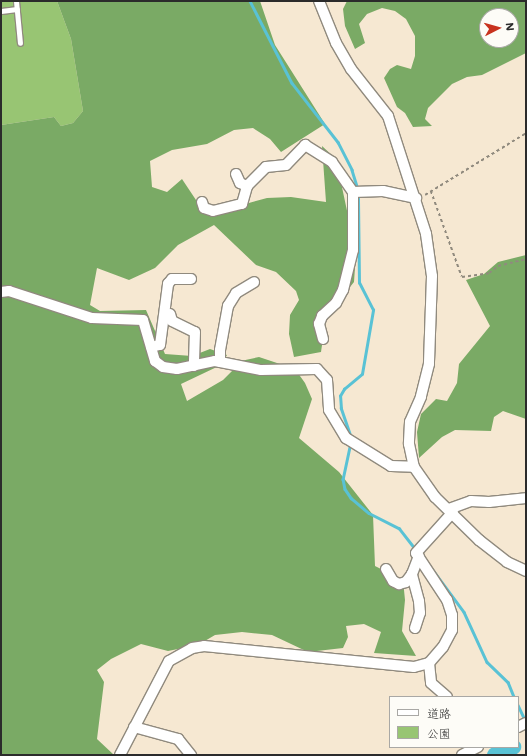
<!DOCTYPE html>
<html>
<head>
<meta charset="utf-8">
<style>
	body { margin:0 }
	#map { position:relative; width:527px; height:756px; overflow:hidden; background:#f6e8d2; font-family:Mali,"Klee One",sans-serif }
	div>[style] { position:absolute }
	.green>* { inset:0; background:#98c573 }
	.forest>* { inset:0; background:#7aaa65 }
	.stream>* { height:2.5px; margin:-1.25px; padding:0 1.25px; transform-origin:1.25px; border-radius:1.25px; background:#59c2d5 }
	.river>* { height:16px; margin:-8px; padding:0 8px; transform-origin:8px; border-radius:8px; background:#59c2d5 }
	.path>* { height:1.5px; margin-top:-0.75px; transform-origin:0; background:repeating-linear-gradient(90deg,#908a7e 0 3px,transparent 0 6px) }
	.roads { filter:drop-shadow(1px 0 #908a7e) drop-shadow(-1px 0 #908a7e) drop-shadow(0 1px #908a7e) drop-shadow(0 -1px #908a7e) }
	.lane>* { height:5px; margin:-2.5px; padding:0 2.5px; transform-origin:2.5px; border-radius:2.5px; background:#fff }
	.street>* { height:10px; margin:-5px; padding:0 5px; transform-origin:5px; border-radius:5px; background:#fff }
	span { translate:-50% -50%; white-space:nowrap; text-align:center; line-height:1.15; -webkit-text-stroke:4px #fdfcf7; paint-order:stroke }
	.frame { position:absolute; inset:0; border:2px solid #2b2b2b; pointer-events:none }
	.legend { position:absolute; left:389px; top:696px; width:130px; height:52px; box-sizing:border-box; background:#fdfcf7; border:1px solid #a9a8a5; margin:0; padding:5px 7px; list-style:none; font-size:12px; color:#2b2b2b }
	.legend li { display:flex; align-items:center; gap:8px; height:20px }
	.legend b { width:20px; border:1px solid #a9a8a5 }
	.north { position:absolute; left:479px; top:8px; width:40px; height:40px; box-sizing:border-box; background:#fdfcf7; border:1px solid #a9a8a5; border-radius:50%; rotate:84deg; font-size:11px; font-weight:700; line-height:16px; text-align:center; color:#2b2b2b }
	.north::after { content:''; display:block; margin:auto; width:14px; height:18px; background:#c8321e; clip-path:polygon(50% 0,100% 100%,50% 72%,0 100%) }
</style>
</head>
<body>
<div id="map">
	<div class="green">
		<div style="clip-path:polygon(1px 1px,57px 1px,71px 39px,83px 111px,73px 123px,61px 126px,54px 117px,1px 125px)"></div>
	</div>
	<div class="forest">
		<div style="clip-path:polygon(57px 1px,260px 1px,275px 45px,325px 124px,281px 152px,270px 139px,253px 128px,234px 130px,207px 144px,172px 150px,150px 161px,152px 187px,167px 192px,182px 179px,206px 215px,267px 198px,291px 197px,326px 202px,322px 146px,336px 159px,356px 253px,354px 282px,326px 317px,321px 352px,294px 357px,289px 334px,290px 315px,299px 300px,296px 291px,276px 272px,256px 265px,214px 225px,178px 245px,155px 268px,129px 280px,97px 268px,90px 305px,100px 311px,146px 310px,165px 354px,192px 356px,210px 349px,227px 355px,221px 365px,181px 384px,187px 401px,223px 380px,233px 370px,236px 362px,259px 357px,295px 369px,305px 383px,312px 399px,299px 438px,339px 472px,373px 515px,375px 566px,403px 580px,405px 600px,402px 631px,416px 656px,374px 653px,381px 632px,364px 624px,346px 626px,348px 637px,343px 648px,308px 652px,272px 635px,242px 632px,215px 635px,198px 645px,168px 651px,141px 644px,111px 659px,97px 670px,104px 682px,97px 739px,114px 755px,1px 755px,1px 125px,54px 117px,61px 126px,73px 123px,83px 111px,71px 39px)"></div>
		<div style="clip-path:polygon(evenodd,347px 1px,526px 1px,526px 53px,482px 75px,467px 77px,452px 84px,428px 108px,425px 119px,432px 126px,413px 127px,405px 113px,397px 107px,384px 78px,390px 69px,397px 65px,411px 69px,415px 56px,415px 36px,406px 19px,395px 11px,382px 8px,367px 14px,359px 24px,365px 43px,355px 49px,345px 26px,343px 9px,347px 1px,487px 16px,511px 16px,511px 40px,487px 40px,487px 16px)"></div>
		<div style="clip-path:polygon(526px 255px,526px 419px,503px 411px,494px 417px,491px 431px,455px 430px,442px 437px,419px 458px,417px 432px,421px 414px,436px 399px,447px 401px,457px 383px,459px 364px,490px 326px,466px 280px,484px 274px,498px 262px)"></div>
	</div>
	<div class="stream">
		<div style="left:250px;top:1px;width:92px;rotate:62.9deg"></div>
		<div style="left:292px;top:83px;width:75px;rotate:52.1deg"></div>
		<div style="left:338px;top:142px;width:31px;rotate:63deg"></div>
		<div style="left:352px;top:170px;width:17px;rotate:73deg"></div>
		<div style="left:350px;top:435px;width:28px;rotate:-109deg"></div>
		<div style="left:341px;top:409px;width:13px;rotate:-94deg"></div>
		<div style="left:340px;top:396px;width:8px;rotate:-60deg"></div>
		<div style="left:344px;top:389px;width:23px;rotate:-40deg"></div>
		<div style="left:362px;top:374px;width:65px;rotate:-80.2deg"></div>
		<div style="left:373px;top:310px;width:30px;rotate:-117deg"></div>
		<div style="left:359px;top:283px;width:86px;rotate:-90.7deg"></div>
		<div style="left:350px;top:447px;width:33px;rotate:102deg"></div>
		<div style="left:343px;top:479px;width:10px;rotate:79deg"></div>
		<div style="left:345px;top:489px;width:11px;rotate:56deg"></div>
		<div style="left:351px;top:498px;width:23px;rotate:40deg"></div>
		<div style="left:369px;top:513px;width:34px;rotate:27deg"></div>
		<div style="left:399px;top:528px;width:24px;rotate:52deg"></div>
		<div style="left:430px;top:566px;width:57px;rotate:53.5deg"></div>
		<div style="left:464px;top:612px;width:55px;rotate:65.3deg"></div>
		<div style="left:487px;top:662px;width:29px;rotate:44deg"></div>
		<div style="left:508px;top:682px;width:16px;rotate:68deg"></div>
		<div style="left:518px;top:705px;width:17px;rotate:65deg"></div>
	</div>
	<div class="river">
		<div style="left:495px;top:755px;width:20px;rotate:-24deg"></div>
	</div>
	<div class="path">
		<div style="left:431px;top:191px;width:91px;rotate:70.2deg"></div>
		<div style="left:462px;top:277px;width:27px;rotate:-8deg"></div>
		<div style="left:489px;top:273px;width:11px;rotate:-38deg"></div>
		<div style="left:498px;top:266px;width:29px;rotate:-14deg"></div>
		<div style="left:425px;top:195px;width:119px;rotate:-31.5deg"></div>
	</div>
	<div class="roads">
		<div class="lane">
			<div style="left:16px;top:1px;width:42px;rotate:84.6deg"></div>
			<div style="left:1px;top:11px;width:16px;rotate:-7deg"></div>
		</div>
		<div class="street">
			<div style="left:319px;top:1px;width:45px;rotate:68deg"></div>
			<div style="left:336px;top:43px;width:30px;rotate:60deg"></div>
			<div style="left:351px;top:69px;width:60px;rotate:51.8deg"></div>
			<div style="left:388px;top:116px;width:124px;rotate:72.1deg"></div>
			<div style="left:426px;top:234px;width:42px;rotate:81.9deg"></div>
			<div style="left:432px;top:276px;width:88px;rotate:92deg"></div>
			<div style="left:429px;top:364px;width:34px;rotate:104deg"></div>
			<div style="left:421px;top:397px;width:27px;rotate:114deg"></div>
			<div style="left:410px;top:422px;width:22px;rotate:93deg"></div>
			<div style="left:409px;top:444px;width:24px;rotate:78deg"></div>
			<div style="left:414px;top:467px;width:37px;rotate:55deg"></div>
			<div style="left:435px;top:497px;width:62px;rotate:44.3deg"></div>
			<div style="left:479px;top:540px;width:36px;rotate:38deg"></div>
			<div style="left:507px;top:562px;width:21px;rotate:25deg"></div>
			<div style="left:236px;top:174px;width:10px;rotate:66deg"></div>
			<div style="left:240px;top:183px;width:8px;rotate:23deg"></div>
			<div style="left:202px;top:202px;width:6px;rotate:72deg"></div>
			<div style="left:204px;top:208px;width:9px;rotate:18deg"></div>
			<div style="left:213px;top:211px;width:30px;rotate:-14deg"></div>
			<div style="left:242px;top:204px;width:19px;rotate:-74deg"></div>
			<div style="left:247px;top:186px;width:27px;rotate:-45deg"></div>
			<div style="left:266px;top:167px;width:20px;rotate:-6deg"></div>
			<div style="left:286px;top:165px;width:28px;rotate:-46deg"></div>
			<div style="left:305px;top:145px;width:32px;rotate:32deg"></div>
			<div style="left:332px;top:162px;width:37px;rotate:55deg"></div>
			<div style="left:353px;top:192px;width:30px;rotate:-2deg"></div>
			<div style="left:383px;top:191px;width:34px;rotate:12deg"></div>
			<div style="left:1px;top:292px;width:8px;rotate:-7deg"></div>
			<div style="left:9px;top:291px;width:87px;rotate:18deg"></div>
			<div style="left:92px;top:318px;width:51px;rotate:2.2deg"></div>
			<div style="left:143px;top:320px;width:43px;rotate:73.7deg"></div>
			<div style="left:155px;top:361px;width:10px;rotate:37deg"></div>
			<div style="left:163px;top:367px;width:14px;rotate:8deg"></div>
			<div style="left:177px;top:369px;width:39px;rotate:-12deg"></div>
			<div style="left:215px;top:361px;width:47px;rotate:11.1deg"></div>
			<div style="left:261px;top:370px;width:56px;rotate:-1deg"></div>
			<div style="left:317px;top:369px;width:15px;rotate:48deg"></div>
			<div style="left:327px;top:380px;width:30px;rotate:86deg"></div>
			<div style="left:329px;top:410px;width:33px;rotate:59deg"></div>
			<div style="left:346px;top:438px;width:53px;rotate:31.9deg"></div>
			<div style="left:391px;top:466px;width:23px;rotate:2deg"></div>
			<div style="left:170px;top:314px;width:7px;rotate:74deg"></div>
			<div style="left:172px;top:321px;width:25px;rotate:26deg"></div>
			<div style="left:195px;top:332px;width:34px;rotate:92deg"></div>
			<div style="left:323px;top:339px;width:16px;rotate:-105deg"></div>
			<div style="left:319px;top:324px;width:9px;rotate:-69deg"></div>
			<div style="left:322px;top:316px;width:19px;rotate:-43deg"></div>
			<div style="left:336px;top:303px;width:15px;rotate:-62deg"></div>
			<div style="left:343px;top:290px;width:41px;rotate:-76deg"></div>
			<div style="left:353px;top:250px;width:58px;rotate:-90deg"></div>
			<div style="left:151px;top:347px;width:9px;rotate:-13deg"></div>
			<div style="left:160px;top:345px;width:62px;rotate:-82.5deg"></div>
			<div style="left:168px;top:284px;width:6px;rotate:-51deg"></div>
			<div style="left:172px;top:279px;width:19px"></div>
			<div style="left:220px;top:362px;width:12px;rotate:-90deg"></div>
			<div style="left:220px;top:350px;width:45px;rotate:-79.7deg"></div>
			<div style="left:228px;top:306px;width:15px;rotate:-58deg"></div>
			<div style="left:236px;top:293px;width:21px;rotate:-31deg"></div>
			<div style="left:449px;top:509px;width:23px;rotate:-20deg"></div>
			<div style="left:471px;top:501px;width:18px;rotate:3deg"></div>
			<div style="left:489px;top:502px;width:37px;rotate:-6deg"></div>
			<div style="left:386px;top:569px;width:14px;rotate:60deg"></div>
			<div style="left:393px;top:581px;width:7px;rotate:27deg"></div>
			<div style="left:399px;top:584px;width:7px;rotate:-16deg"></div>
			<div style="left:406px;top:582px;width:10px;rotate:-53deg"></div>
			<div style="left:415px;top:628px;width:16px;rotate:-72deg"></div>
			<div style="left:420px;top:613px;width:12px;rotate:-95deg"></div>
			<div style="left:419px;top:601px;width:28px;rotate:-105deg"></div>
			<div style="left:412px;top:574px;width:19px;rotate:-69deg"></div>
			<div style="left:429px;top:663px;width:20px;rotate:84deg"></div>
			<div style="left:431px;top:683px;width:21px;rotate:41deg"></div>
			<div style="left:134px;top:727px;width:46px;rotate:15.3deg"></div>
			<div style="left:178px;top:739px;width:21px;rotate:51deg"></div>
			<div style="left:518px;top:727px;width:9px;rotate:-27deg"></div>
			<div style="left:120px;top:755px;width:106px;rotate:-62.5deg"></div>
			<div style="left:169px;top:661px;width:26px;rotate:-29deg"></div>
			<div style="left:192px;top:648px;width:12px;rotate:-9deg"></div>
			<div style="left:204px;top:646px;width:211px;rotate:5.7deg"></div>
			<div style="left:414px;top:667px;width:16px;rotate:-15deg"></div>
			<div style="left:429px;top:663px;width:21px;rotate:-49deg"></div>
			<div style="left:443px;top:647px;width:19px;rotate:-62deg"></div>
			<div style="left:452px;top:630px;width:15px;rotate:-90deg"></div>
			<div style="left:452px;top:615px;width:16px;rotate:-108deg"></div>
			<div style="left:447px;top:600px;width:56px;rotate:-123.4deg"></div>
			<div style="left:416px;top:553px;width:55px;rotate:-47.9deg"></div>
			<div style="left:462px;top:755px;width:18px;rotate:-27deg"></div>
		</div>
	</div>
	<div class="frame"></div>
	<ul class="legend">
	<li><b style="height:5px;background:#fff"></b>道路</li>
	<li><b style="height:11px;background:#98c573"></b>公園</li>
	</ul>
	<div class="north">N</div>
</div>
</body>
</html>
